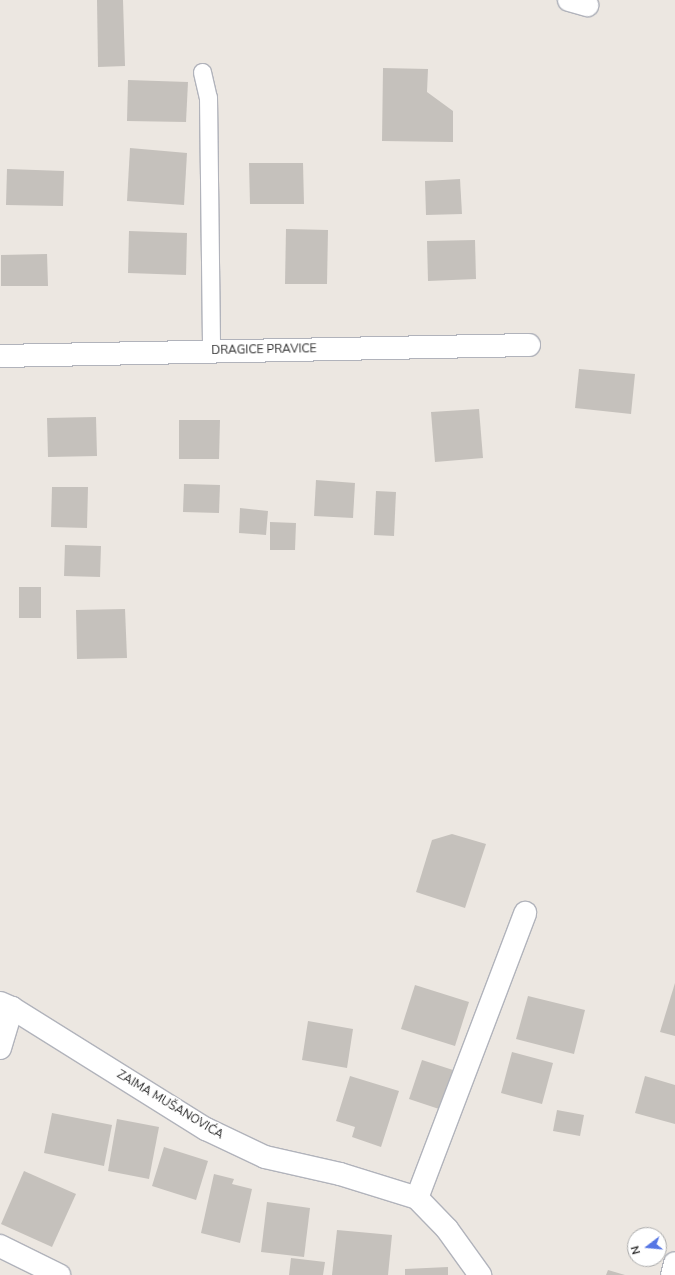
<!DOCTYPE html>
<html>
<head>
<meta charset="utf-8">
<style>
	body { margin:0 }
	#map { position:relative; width:675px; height:1275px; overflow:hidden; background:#ece7e1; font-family:"Nunito Sans",sans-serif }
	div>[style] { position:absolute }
	.building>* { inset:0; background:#c5c1bc }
	.roads { filter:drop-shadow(1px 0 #b1b3bb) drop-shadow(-1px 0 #b1b3bb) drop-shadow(0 1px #b1b3bb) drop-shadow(0 -1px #b1b3bb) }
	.lane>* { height:17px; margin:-8.5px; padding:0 8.5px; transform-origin:8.5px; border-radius:8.5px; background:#fff }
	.street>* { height:22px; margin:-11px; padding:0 11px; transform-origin:11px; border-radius:11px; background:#fff }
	span { translate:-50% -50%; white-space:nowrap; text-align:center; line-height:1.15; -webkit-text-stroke:3px #fff; paint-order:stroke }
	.street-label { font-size:12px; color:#2c2c2c }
	.north { position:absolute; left:627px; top:1227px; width:40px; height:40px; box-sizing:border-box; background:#fff; border:1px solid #ababab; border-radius:50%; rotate:254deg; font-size:11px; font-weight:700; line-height:16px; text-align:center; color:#2c2c2c }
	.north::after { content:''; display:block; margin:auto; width:14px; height:18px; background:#5676e4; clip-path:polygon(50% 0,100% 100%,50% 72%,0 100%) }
</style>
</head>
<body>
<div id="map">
	<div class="building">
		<div style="clip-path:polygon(97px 0,123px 0,125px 66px,98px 67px)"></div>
		<div style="clip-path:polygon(383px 68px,428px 69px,427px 92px,453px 111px,453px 142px,382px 141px)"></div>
		<div style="clip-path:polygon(128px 80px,188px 82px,186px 122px,127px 121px)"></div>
		<div style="clip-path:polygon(130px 148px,187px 153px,184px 205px,127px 201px)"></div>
		<div style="clip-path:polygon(249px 163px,303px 163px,304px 204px,250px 204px)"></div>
		<div style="clip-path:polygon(7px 169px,64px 171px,63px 206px,6px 205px)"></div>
		<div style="clip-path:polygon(460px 179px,462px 214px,426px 215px,425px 181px)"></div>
		<div style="clip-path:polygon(286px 229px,328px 230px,327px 284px,285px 284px)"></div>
		<div style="clip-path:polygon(129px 231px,187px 233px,186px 275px,128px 273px)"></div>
		<div style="clip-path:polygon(475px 240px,476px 279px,428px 281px,427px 241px)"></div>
		<div style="clip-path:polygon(47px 254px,48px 286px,1px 286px,1px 255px)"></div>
		<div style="clip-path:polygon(579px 369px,635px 374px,631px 414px,575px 408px)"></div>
		<div style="clip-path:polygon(479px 409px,483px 458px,435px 462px,431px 412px)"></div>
		<div style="clip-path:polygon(96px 417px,97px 456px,48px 457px,47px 418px)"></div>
		<div style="clip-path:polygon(179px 420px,220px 420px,219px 459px,179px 459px)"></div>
		<div style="clip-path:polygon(316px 480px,355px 483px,353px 518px,314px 516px)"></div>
		<div style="clip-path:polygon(184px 484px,220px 485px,219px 513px,183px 512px)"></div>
		<div style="clip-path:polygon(52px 487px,88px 487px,87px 528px,51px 527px)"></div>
		<div style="clip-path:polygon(376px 491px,396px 492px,394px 536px,374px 535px)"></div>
		<div style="clip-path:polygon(240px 508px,268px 511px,266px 535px,239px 533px)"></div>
		<div style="clip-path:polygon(270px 522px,296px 523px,295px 550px,270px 550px)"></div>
		<div style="clip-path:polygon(65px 545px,101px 546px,100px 577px,64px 576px)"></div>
		<div style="clip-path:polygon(19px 587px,41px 587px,41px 618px,19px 618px)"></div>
		<div style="clip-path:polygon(125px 609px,127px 658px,77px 659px,76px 610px)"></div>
		<div style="clip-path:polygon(452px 834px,486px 844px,465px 908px,416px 892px,432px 840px)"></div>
		<div style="clip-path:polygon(675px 983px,675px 1036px,660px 1032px)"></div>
		<div style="clip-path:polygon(415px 985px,469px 1002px,455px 1046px,401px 1029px)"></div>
		<div style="clip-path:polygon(528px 996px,585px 1010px,574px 1054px,516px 1039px)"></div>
		<div style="clip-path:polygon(308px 1021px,353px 1029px,347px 1068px,302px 1060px)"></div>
		<div style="clip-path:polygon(512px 1052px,553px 1063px,542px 1104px,501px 1093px)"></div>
		<div style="clip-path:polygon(422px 1060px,453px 1070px,439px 1109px,409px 1099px)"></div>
		<div style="clip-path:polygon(350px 1076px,399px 1091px,381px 1147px,352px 1137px,355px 1127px,336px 1121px)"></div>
		<div style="clip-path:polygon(645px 1076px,675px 1085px,675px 1124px,635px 1113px)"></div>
		<div style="clip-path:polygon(557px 1110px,584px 1115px,580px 1136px,553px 1131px)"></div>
		<div style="clip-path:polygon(52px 1113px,112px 1125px,104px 1166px,44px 1153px)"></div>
		<div style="clip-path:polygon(117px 1119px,159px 1127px,149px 1179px,108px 1171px)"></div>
		<div style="clip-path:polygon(164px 1147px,208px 1161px,196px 1200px,152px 1186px)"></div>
		<div style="clip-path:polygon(24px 1171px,76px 1194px,52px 1247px,1px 1224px)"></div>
		<div style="clip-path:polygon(214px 1174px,234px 1179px,232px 1184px,252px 1189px,240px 1243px,201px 1233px)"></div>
		<div style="clip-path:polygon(267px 1202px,310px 1208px,304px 1257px,261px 1252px)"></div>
		<div style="clip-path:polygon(337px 1230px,392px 1235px,388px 1275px,332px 1275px)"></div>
		<div style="clip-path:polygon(291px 1258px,325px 1262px,323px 1275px,289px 1275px)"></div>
		<div style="clip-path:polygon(448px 1267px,448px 1275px,405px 1275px,405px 1269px)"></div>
		<div style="clip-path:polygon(608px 1270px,625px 1275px,606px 1275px)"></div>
	</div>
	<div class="roads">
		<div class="lane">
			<div style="left:202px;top:72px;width:26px;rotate:77deg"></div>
			<div style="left:208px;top:97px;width:254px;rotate:89.3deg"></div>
		</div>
		<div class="street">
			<div style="left:569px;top:0;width:19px;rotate:16deg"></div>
			<div style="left:0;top:356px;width:529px;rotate:-1.19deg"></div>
			<div style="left:0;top:1003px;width:13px;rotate:23deg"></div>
			<div style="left:12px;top:1008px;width:229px;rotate:32deg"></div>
			<div style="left:206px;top:1129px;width:65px;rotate:25.4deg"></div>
			<div style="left:265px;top:1157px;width:77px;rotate:12.8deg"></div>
			<div style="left:340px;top:1174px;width:81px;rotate:17.3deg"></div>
			<div style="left:417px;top:1198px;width:43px;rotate:45.9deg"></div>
			<div style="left:447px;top:1229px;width:57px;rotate:54.3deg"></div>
			<div style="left:0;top:1048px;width:42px;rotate:-73.3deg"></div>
			<div style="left:417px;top:1198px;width:305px;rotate:-69.2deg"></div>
			<div style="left:0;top:1246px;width:66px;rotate:26.2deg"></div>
			<div style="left:672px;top:1275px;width:12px;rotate:-76deg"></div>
		</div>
	</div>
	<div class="street-label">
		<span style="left:264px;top:350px;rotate:-1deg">DRAGICE PRAVICE</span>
		<span style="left:170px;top:1105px;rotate:31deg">ZAIMA MUŠANOVIĆA</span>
	</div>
	<div class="north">N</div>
</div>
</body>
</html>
